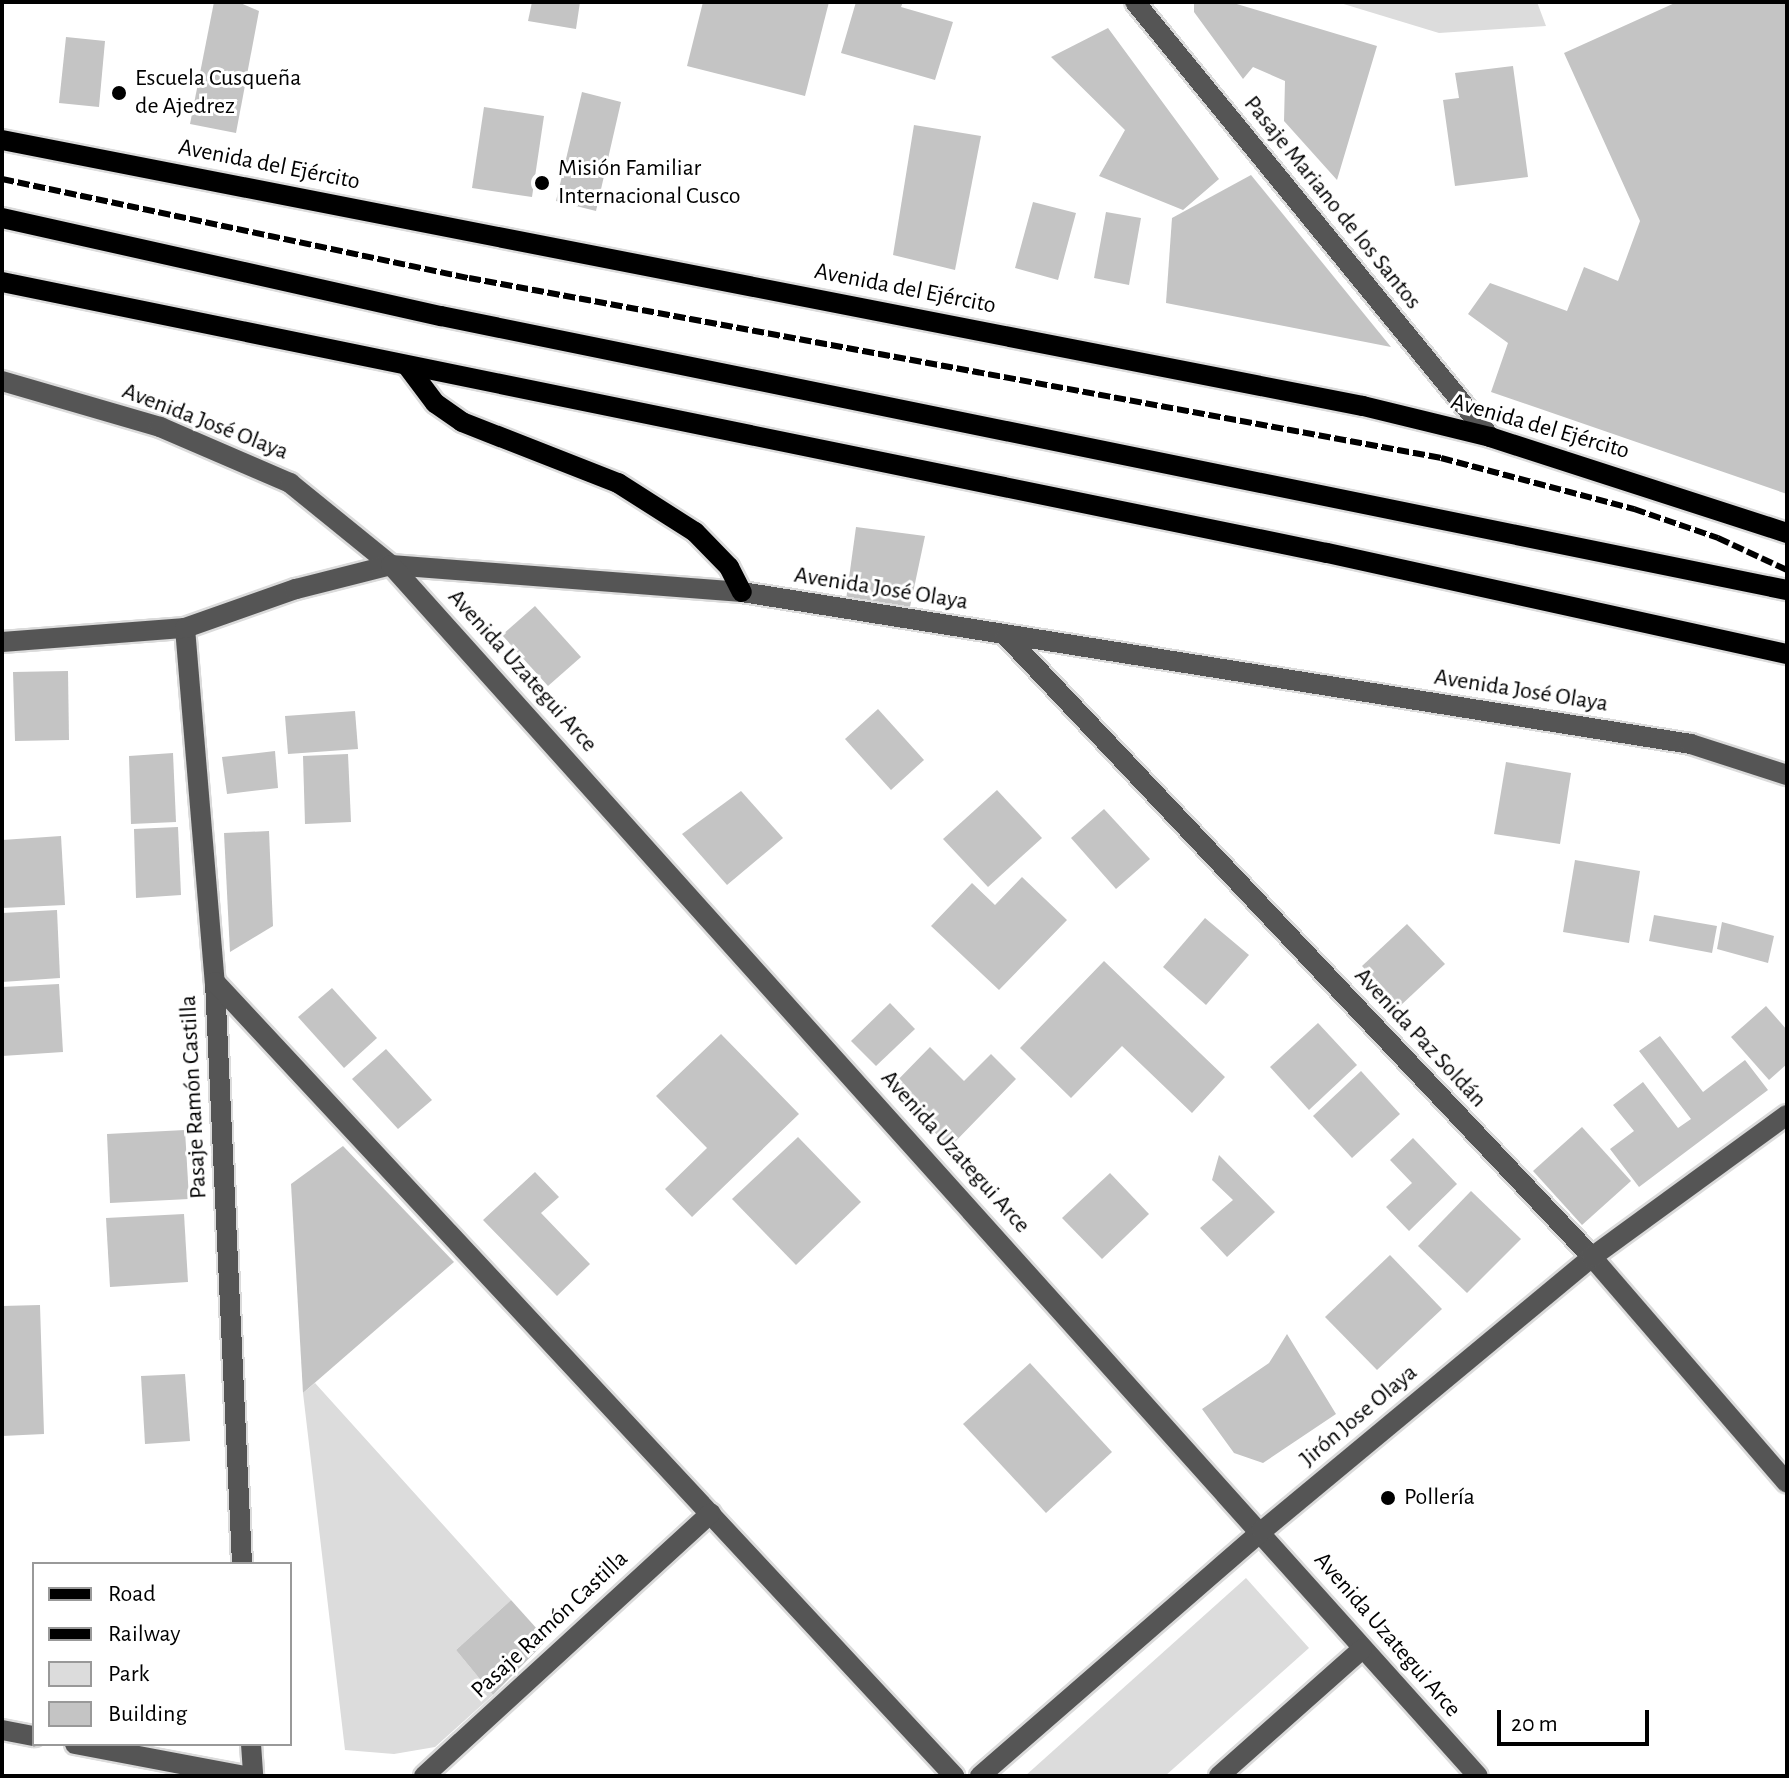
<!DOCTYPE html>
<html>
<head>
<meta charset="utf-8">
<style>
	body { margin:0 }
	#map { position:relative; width:1789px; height:1778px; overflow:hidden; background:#fff; font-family:"Alegreya Sans",sans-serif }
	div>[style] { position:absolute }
	.green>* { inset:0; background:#dcdcdc }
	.building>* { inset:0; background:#c4c4c4 }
	.roads { filter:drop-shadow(2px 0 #dbdbdb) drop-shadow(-2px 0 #dbdbdb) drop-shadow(0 2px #dbdbdb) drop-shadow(0 -2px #dbdbdb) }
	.minor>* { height:20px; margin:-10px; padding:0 10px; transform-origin:10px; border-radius:10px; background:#555 }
	.major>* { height:20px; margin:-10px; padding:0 10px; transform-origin:10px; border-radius:10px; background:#000 }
	.rail>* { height:6px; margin-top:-3px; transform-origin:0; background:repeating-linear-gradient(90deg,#000 0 12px,transparent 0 16px) }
	.dots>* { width:22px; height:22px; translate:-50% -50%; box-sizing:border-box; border:4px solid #fff; border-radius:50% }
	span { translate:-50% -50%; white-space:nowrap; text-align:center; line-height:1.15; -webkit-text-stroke:6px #fff; paint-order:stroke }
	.poi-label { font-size:24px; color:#000 }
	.left { translate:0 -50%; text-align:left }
	.street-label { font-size:24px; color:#000 }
	.frame { position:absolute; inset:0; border:4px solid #000; pointer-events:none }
	.legend { position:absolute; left:32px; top:1562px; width:260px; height:184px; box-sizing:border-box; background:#fff; border:2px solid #999; margin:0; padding:10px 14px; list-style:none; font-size:24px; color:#000 }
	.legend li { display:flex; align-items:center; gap:16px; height:40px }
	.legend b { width:40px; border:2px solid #999 }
	.scale { position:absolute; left:1497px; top:1710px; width:152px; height:36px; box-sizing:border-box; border:4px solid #000; border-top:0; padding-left:10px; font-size:24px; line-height:28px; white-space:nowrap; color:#000; -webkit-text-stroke:6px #fff; paint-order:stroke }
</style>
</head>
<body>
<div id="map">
	<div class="green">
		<div style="clip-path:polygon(1337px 2px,1537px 2px,1546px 26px,1439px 33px)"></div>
		<div style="clip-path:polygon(315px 1383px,511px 1600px,456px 1650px,493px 1695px,435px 1747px,394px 1754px,345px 1750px,303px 1393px)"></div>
		<div style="clip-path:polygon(1246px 1578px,1309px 1648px,1165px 1776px,1025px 1776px)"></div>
	</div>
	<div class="building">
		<div style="clip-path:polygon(214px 2px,238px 2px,259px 11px,236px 133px,190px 124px)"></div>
		<div style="clip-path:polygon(532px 2px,580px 2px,576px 29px,528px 21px)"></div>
		<div style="clip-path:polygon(703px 2px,829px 2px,805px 96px,687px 66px)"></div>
		<div style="clip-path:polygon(856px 2px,903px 2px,901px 7px,953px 22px,935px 80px,841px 53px)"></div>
		<div style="clip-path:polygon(1194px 2px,1230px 2px,1377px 46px,1337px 180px,1284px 121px,1285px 81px,1253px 67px,1243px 79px,1194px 12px)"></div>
		<div style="clip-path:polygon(1677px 2px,1787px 2px,1787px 494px,1491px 392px,1508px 343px,1468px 314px,1490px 283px,1567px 311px,1584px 267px,1618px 281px,1640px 221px,1564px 53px)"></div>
		<div style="clip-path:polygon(1108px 28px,1219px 179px,1183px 210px,1099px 176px,1125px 130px,1051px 57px)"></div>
		<div style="clip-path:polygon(66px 37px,105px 41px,99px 107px,59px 103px)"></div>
		<div style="clip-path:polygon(1513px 66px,1528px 177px,1455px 186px,1443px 100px,1459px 98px,1455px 73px)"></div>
		<div style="clip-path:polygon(582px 92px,621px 102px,596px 211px,556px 201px)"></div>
		<div style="clip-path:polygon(484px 107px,544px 116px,532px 197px,472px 188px)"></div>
		<div style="clip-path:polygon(914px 125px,981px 136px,955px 270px,893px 255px)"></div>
		<div style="clip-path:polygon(1251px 175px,1391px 347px,1166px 303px,1172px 218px)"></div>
		<div style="clip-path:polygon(1033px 202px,1076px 213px,1058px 280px,1015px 268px)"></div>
		<div style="clip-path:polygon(1106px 212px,1141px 218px,1129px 285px,1094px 278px)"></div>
		<div style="clip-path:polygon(856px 527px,925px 536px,910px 607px,846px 600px)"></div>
		<div style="clip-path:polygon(535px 606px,581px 657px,548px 686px,502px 635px)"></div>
		<div style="clip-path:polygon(68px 671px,69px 740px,15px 741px,13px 672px)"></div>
		<div style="clip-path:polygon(878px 709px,924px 760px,891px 790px,845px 739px)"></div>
		<div style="clip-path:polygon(355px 711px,358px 749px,288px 754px,285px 716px)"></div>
		<div style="clip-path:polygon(275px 751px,278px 788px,227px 794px,222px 757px)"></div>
		<div style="clip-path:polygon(173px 753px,176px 822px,131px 824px,129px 756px)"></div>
		<div style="clip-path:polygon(348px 754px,351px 822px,305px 824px,303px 756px)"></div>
		<div style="clip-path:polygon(1506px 762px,1571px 773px,1560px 844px,1494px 834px)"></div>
		<div style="clip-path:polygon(997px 790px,1042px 838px,988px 887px,943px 839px)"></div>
		<div style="clip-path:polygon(741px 791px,783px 838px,727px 885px,682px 834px)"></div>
		<div style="clip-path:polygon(1104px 809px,1150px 859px,1116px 889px,1071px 838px)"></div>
		<div style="clip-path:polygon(178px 827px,181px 895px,136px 898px,134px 829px)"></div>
		<div style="clip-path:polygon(269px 831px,273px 926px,230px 952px,224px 833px)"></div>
		<div style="clip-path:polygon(61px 836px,65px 905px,2px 908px,2px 840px)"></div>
		<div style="clip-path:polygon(1575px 860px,1640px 871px,1629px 943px,1563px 932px)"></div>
		<div style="clip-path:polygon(1022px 877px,1067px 920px,999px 990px,931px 926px,972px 883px,995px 905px)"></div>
		<div style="clip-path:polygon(57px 910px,60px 978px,2px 982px,2px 913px)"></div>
		<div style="clip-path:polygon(1654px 915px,1717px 926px,1712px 953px,1649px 941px)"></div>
		<div style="clip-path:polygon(1205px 918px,1249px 955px,1206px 1005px,1163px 967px)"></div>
		<div style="clip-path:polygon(1722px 922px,1774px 936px,1768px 963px,1717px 949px)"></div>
		<div style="clip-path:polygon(1407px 924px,1445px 964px,1400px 1006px,1362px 966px)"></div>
		<div style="clip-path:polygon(1104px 961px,1225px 1077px,1192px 1113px,1122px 1046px,1071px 1098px,1020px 1048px)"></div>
		<div style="clip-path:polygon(59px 984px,63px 1052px,2px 1056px,2px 987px)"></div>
		<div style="clip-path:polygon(332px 988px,377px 1038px,344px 1068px,298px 1017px)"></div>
		<div style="clip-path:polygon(890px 1003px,915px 1029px,876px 1066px,851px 1041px)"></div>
		<div style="clip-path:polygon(1766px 1006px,1787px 1030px,1787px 1064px,1769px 1080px,1731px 1037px)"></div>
		<div style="clip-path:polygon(1318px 1023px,1357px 1065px,1309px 1110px,1270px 1067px)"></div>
		<div style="clip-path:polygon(721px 1034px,799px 1114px,692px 1217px,665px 1189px,707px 1148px,656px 1096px)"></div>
		<div style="clip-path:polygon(1660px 1036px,1703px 1092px,1745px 1060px,1768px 1090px,1639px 1187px,1610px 1149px,1634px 1131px,1613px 1105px,1643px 1082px,1678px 1128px,1691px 1119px,1639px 1051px)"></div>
		<div style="clip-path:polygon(930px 1047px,964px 1081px,991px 1054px,1016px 1079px,950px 1147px,889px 1089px)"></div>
		<div style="clip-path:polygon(386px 1049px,432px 1100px,398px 1129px,352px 1079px)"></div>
		<div style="clip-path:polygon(1361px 1071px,1400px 1114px,1352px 1158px,1313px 1116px)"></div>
		<div style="clip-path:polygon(1582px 1127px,1631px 1181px,1582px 1225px,1533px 1171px)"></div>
		<div style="clip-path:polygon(185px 1130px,189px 1199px,110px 1203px,107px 1134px)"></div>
		<div style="clip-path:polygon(798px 1137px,861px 1202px,796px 1265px,732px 1199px)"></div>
		<div style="clip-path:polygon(1413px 1138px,1457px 1184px,1409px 1231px,1386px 1207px,1412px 1183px,1390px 1160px)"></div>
		<div style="clip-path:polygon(343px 1146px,454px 1262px,303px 1393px,291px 1184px)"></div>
		<div style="clip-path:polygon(1219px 1155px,1275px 1212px,1227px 1257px,1200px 1228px,1233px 1200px,1212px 1180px)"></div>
		<div style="clip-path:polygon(535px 1172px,559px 1197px,541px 1213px,590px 1264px,557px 1296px,483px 1220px)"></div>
		<div style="clip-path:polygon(1110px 1173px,1149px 1214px,1102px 1259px,1062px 1218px)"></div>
		<div style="clip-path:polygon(1471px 1191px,1521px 1239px,1467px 1293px,1418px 1246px)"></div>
		<div style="clip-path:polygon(184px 1214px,188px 1282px,110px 1287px,106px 1218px)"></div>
		<div style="clip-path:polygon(1390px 1255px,1442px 1309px,1377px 1370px,1325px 1317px)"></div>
		<div style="clip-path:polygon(40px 1305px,44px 1434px,2px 1436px,2px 1306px)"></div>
		<div style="clip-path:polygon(1287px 1334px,1336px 1414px,1263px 1463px,1234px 1453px,1202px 1409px,1269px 1363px)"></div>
		<div style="clip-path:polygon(1030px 1363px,1112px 1452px,1046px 1513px,963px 1424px)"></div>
		<div style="clip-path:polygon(185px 1374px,190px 1441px,145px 1444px,141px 1376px)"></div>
		<div style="clip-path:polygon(511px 1600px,547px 1640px,493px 1695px,456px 1650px)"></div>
	</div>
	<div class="roads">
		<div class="minor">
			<div style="left:1135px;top:2px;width:561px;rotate:50.78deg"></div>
			<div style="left:2px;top:381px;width:165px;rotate:16.2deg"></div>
			<div style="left:160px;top:427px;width:142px;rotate:23.3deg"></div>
			<div style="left:290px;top:483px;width:130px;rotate:39.1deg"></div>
			<div style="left:391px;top:565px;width:352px;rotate:4.4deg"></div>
			<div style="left:742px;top:592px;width:961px;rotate:9.1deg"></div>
			<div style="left:1691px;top:744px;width:101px;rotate:17.9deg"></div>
			<div style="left:185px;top:628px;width:355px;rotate:85.2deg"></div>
			<div style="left:215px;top:982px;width:583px;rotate:87.34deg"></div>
			<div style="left:1006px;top:636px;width:854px;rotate:46.66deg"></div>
			<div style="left:1592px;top:1257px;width:298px;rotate:49.2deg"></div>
			<div style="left:2px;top:642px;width:184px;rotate:-4.4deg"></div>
			<div style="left:185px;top:628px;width:118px;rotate:-19.4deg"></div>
			<div style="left:296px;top:589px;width:98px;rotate:-14.2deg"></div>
			<div style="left:391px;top:565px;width:1627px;rotate:48.09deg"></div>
			<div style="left:215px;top:982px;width:1085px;rotate:47.05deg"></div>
			<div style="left:2px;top:1730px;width:33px;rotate:11deg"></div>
			<div style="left:75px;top:1744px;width:173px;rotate:10.7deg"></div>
			<div style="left:251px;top:1744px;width:32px;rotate:86deg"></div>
			<div style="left:424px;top:1776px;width:389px;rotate:-42.5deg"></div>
			<div style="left:980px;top:1776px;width:374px;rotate:-41deg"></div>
			<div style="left:1262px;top:1531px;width:429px;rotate:-39.7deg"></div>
			<div style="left:1592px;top:1257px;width:241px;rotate:-36.1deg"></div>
			<div style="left:1219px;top:1776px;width:191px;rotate:-41.6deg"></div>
		</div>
		<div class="major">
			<div style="left:2px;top:140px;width:1387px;rotate:11.06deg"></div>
			<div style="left:1363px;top:406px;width:131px;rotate:13.7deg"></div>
			<div style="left:1490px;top:437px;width:312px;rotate:17.9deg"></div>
			<div style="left:2px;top:218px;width:450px;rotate:12.6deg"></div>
			<div style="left:441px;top:316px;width:1374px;rotate:11.51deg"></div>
			<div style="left:2px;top:282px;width:1352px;rotate:11.56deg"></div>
			<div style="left:1327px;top:553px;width:471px;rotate:12.4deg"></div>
			<div style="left:408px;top:367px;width:45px;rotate:53.1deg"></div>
			<div style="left:435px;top:403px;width:33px;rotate:35deg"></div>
			<div style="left:462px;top:422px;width:168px;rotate:21.4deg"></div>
			<div style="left:618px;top:483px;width:91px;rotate:32.5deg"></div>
			<div style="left:695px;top:532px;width:49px;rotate:45.8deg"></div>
			<div style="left:729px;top:567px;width:28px;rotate:63deg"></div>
		</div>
	</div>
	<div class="rail">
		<div style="left:2px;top:179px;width:477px;rotate:12deg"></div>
		<div style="left:469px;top:278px;width:989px;rotate:10.49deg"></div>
		<div style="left:1441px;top:458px;width:200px;rotate:14.8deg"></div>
		<div style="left:1634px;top:509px;width:89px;rotate:19deg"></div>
		<div style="left:1718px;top:538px;width:76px;rotate:24.9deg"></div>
	</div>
	<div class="dots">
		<div style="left:119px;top:93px;background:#000"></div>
		<div style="left:542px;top:183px;background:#000"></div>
		<div style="left:1388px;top:1498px;background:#000"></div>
	</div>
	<div class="poi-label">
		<span class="left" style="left:135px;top:93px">Escuela Cusqueña<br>de Ajedrez</span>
		<span class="left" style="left:558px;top:183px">Misión Familiar<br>Internacional Cusco</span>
		<span class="left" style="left:1404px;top:1498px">Pollería</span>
	</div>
	<div class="street-label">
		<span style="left:269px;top:165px;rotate:11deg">Avenida del Ejército</span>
		<span style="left:1332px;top:203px;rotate:51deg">Pasaje Mariano de los Santos</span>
		<span style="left:905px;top:289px;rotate:11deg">Avenida del Ejército</span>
		<span style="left:205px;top:422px;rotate:21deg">Avenida José Olaya</span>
		<span style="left:1540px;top:427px;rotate:16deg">Avenida del Ejército</span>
		<span style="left:881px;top:589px;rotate:9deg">Avenida José Olaya</span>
		<span style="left:522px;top:671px;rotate:48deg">Avenida Uzategui Arce</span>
		<span style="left:1521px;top:691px;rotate:9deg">Avenida José Olaya</span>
		<span style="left:1420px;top:1038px;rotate:47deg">Avenida Paz Soldán</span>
		<span style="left:194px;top:1097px;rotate:-93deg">Pasaje Ramón Castilla</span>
		<span style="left:955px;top:1152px;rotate:48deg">Avenida Uzategui Arce</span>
		<span style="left:1359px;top:1416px;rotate:-40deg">Jirón Jose Olaya</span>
		<span style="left:550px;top:1625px;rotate:-43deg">Pasaje Ramón Castilla</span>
		<span style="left:1387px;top:1635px;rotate:49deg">Avenida Uzategui Arce</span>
	</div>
	<div class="frame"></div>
	<ul class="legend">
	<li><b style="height:10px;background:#000"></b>Road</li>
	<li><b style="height:10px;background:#000"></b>Railway</li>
	<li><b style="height:22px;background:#dcdcdc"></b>Park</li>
	<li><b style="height:22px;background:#c4c4c4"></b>Building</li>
	</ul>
	<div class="scale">20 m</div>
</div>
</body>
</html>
